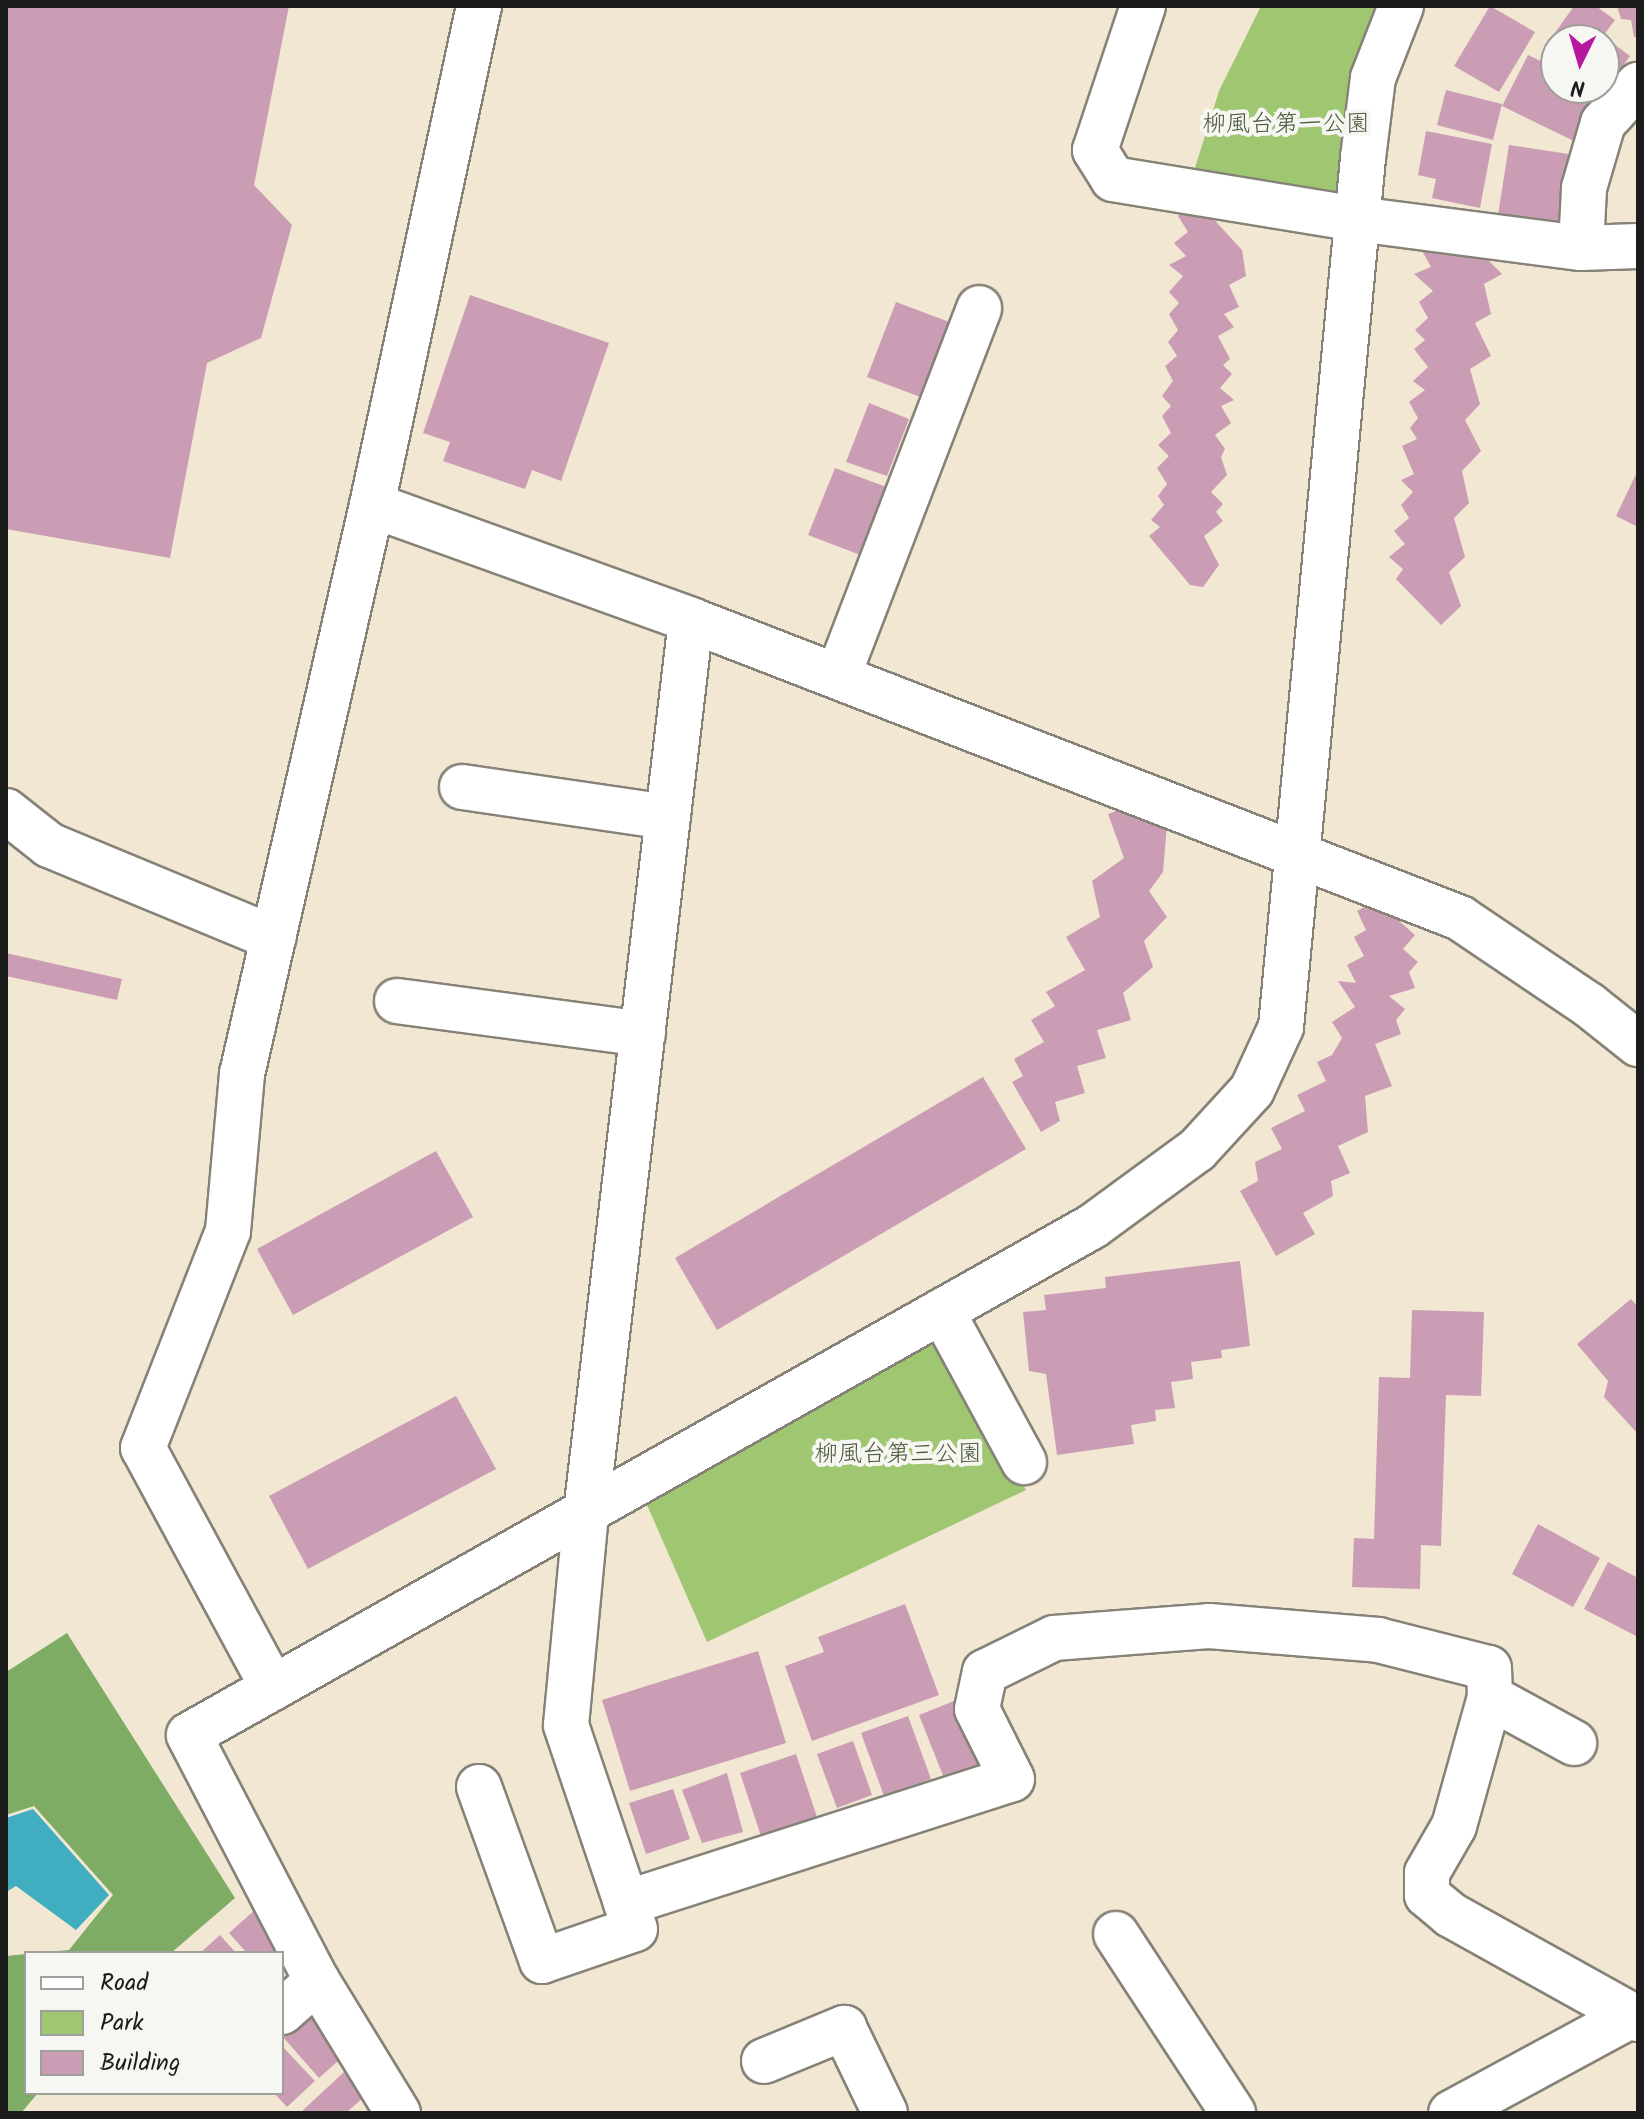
<!DOCTYPE html>
<html>
<head>
<meta charset="utf-8">
<style>
	body { margin:0 }
	#map { position:relative; width:1644px; height:2119px; overflow:hidden; background:#f1e7d2; font-family:Kalam,"Klee One",sans-serif }
	div>[style] { position:absolute }
	.green>* { inset:0; background:#9fc772 }
	.forest>* { inset:0; background:#7fac64 }
	.water>* { inset:0; background:#41adc0 }
	.building>* { inset:0; background:#cb9db4 }
	.roads { filter:drop-shadow(2px 0 #868277) drop-shadow(-2px 0 #868277) drop-shadow(0 2px #868277) drop-shadow(0 -2px #868277) }
	.minor>* { height:44px; margin:-22px; padding:0 22px; transform-origin:22px; border-radius:22px; background:#fff }
	span { translate:-50% -50%; white-space:nowrap; text-align:center; line-height:1.15; -webkit-text-stroke:8px #f6f6f2; paint-order:stroke }
	.park-label { font-size:24px; color:#4a583a }
	.frame { position:absolute; inset:0; border:8px solid #1c1c1c; pointer-events:none }
	.legend { position:absolute; left:24px; top:1951px; width:260px; height:144px; box-sizing:border-box; background:#f6f6f2; border:2px solid #9f9f9c; margin:0; padding:10px 14px; list-style:none; font-size:24px; color:#1c1c1c }
	.legend li { display:flex; align-items:center; gap:16px; height:40px }
	.legend b { width:40px; border:2px solid #9f9f9c }
	.north { position:absolute; left:1540px; top:24px; width:80px; height:80px; box-sizing:border-box; background:#f6f6f2; border:2px solid #9f9f9c; border-radius:50%; rotate:185deg; font-size:22px; font-weight:700; line-height:32px; text-align:center; color:#1c1c1c }
	.north::after { content:''; display:block; margin:auto; width:28px; height:36px; background:#b5179e; clip-path:polygon(50% 0,100% 100%,50% 72%,0 100%) }
</style>
</head>
<body>
<div id="map">
	<div class="green">
		<div style="clip-path:polygon(1261px 6px,1393px 6px,1352px 214px,1194px 171px,1219px 91px)"></div>
		<div style="clip-path:polygon(937px 1334px,1026px 1490px,707px 1642px,644px 1498px)"></div>
	</div>
	<div class="forest">
		<div style="clip-path:polygon(67px 1633px,235px 1898px,171px 1953px,37px 1953px,69px 1950px,113px 1895px,34px 1806px,6px 1815px,6px 1672px)"></div>
		<div style="clip-path:polygon(26px 1954px,26px 2093px,38px 2093px,21px 2113px,6px 2113px,6px 1956px)"></div>
	</div>
	<div class="water">
		<div style="clip-path:polygon(33px 1809px,109px 1895px,76px 1930px,16px 1886px,6px 1892px,6px 1818px)"></div>
	</div>
	<div class="building">
		<div style="clip-path:polygon(6px 6px,289px 6px,254px 185px,292px 225px,261px 338px,207px 363px,170px 558px,6px 529px)"></div>
		<div style="clip-path:polygon(1490px 6px,1535px 32px,1499px 92px,1454px 66px)"></div>
		<div style="clip-path:polygon(1574px 6px,1596px 6px,1615px 20px,1603px 36px,1630px 56px,1613px 80px,1604px 73px,1604px 40px,1556px 40px,1556px 50px,1547px 44px)"></div>
		<div style="clip-path:polygon(1617px 6px,1638px 6px,1638px 37px,1634px 37px,1631px 20px,1621px 19px)"></div>
		<div style="clip-path:polygon(1528px 55px,1547px 64px,1550px 60px,1556px 63px,1556px 88px,1586px 88px,1608px 99px,1584px 146px,1502px 106px)"></div>
		<div style="clip-path:polygon(1446px 90px,1502px 104px,1493px 140px,1437px 125px)"></div>
		<div style="clip-path:polygon(1426px 131px,1492px 144px,1480px 208px,1432px 198px,1436px 179px,1418px 175px)"></div>
		<div style="clip-path:polygon(1509px 145px,1582px 156px,1572px 226px,1498px 215px)"></div>
		<div style="clip-path:polygon(1197px 201px,1242px 250px,1246px 276px,1229px 285px,1239px 307px,1224px 314px,1234px 327px,1218px 336px,1230px 359px,1223px 365px,1232px 374px,1220px 388px,1234px 400px,1221px 406px,1231px 423px,1215px 435px,1225px 449px,1221px 457px,1227px 475px,1211px 492px,1223px 504px,1216px 512px,1223px 521px,1204px 536px,1219px 565px,1203px 587px,1190px 585px,1149px 536px,1160px 527px,1151px 520px,1164px 505px,1158px 496px,1167px 484px,1157px 468px,1169px 456px,1158px 445px,1171px 433px,1162px 416px,1171px 406px,1162px 396px,1173px 381px,1165px 366px,1177px 356px,1168px 342px,1178px 330px,1169px 314px,1179px 303px,1169px 292px,1183px 276px,1169px 265px,1186px 256px,1174px 243px,1188px 232px,1178px 216px)"></div>
		<div style="clip-path:polygon(1437px 237px,1459px 256px,1473px 245px,1502px 274px,1484px 284px,1491px 314px,1475px 323px,1491px 356px,1470px 369px,1480px 404px,1465px 420px,1481px 451px,1462px 471px,1469px 503px,1454px 518px,1465px 557px,1449px 572px,1461px 606px,1441px 625px,1396px 579px,1403px 569px,1389px 557px,1405px 544px,1394px 531px,1409px 518px,1401px 505px,1413px 492px,1401px 480px,1414px 474px,1402px 446px,1417px 439px,1410px 428px,1418px 418px,1409px 402px,1425px 390px,1413px 381px,1428px 367px,1414px 349px,1425px 340px,1415px 330px,1428px 318px,1419px 302px,1433px 291px,1414px 274px,1431px 267px,1421px 249px)"></div>
		<div style="clip-path:polygon(470px 295px,609px 343px,561px 481px,532px 470px,525px 489px,443px 461px,450px 442px,423px 433px)"></div>
		<div style="clip-path:polygon(896px 302px,952px 323px,923px 398px,867px 377px)"></div>
		<div style="clip-path:polygon(869px 403px,909px 419px,887px 476px,846px 462px)"></div>
		<div style="clip-path:polygon(835px 468px,889px 488px,863px 556px,808px 535px)"></div>
		<div style="clip-path:polygon(1638px 470px,1638px 527px,1616px 516px)"></div>
		<div style="clip-path:polygon(1135px 804px,1167px 824px,1163px 872px,1149px 891px,1167px 917px,1144px 941px,1153px 967px,1123px 993px,1131px 1020px,1097px 1030px,1106px 1058px,1077px 1066px,1085px 1093px,1055px 1102px,1060px 1121px,1041px 1132px,1012px 1082px,1023px 1076px,1014px 1059px,1044px 1042px,1031px 1020px,1055px 1006px,1046px 992px,1085px 970px,1066px 937px,1100px 917px,1092px 881px,1124px 858px,1108px 814px)"></div>
		<div style="clip-path:polygon(1376px 901px,1415px 935px,1403px 949px,1418px 962px,1409px 972px,1415px 988px,1389px 996px,1405px 1009px,1396px 1020px,1401px 1034px,1375px 1044px,1392px 1086px,1365px 1096px,1368px 1132px,1338px 1146px,1350px 1173px,1331px 1181px,1333px 1196px,1303px 1213px,1315px 1234px,1276px 1256px,1240px 1191px,1258px 1181px,1255px 1162px,1282px 1149px,1271px 1128px,1305px 1111px,1297px 1095px,1326px 1081px,1317px 1062px,1332px 1055px,1342px 1038px,1332px 1022px,1355px 1007px,1338px 981px,1356px 983px,1347px 965px,1364px 956px,1354px 937px,1366px 930px,1357px 911px)"></div>
		<div style="clip-path:polygon(6px 953px,122px 979px,117px 1000px,6px 976px)"></div>
		<div style="clip-path:polygon(983px 1077px,1026px 1149px,717px 1330px,675px 1258px)"></div>
		<div style="clip-path:polygon(436px 1151px,473px 1217px,293px 1315px,257px 1249px)"></div>
		<div style="clip-path:polygon(1240px 1261px,1250px 1346px,1221px 1350px,1222px 1358px,1191px 1362px,1193px 1379px,1171px 1382px,1175px 1408px,1155px 1410px,1156px 1421px,1131px 1425px,1134px 1444px,1057px 1455px,1046px 1374px,1029px 1371px,1023px 1312px,1046px 1310px,1044px 1295px,1106px 1288px,1105px 1277px)"></div>
		<div style="clip-path:polygon(1631px 1299px,1638px 1307px,1638px 1434px,1604px 1397px,1608px 1381px,1577px 1344px)"></div>
		<div style="clip-path:polygon(1412px 1310px,1484px 1312px,1481px 1396px,1446px 1395px,1441px 1546px,1421px 1545px,1420px 1589px,1352px 1587px,1354px 1538px,1374px 1539px,1379px 1377px,1410px 1378px)"></div>
		<div style="clip-path:polygon(456px 1396px,496px 1469px,308px 1569px,269px 1496px)"></div>
		<div style="clip-path:polygon(1538px 1524px,1600px 1558px,1573px 1607px,1512px 1574px)"></div>
		<div style="clip-path:polygon(1608px 1562px,1638px 1578px,1638px 1637px,1584px 1609px)"></div>
		<div style="clip-path:polygon(905px 1604px,939px 1695px,812px 1741px,785px 1666px,824px 1652px,818px 1637px)"></div>
		<div style="clip-path:polygon(758px 1651px,786px 1743px,630px 1791px,602px 1700px)"></div>
		<div style="clip-path:polygon(959px 1699px,984px 1762px,944px 1778px,919px 1715px)"></div>
		<div style="clip-path:polygon(908px 1716px,931px 1779px,884px 1796px,861px 1733px)"></div>
		<div style="clip-path:polygon(853px 1741px,872px 1795px,837px 1808px,817px 1754px)"></div>
		<div style="clip-path:polygon(796px 1754px,817px 1817px,761px 1836px,740px 1773px)"></div>
		<div style="clip-path:polygon(727px 1773px,743px 1832px,702px 1843px,682px 1790px)"></div>
		<div style="clip-path:polygon(673px 1789px,690px 1839px,646px 1854px,629px 1803px)"></div>
		<div style="clip-path:polygon(257px 1908px,291px 1963px,282px 1970px,282px 1953px,247px 1953px,229px 1933px)"></div>
		<div style="clip-path:polygon(220px 1935px,236px 1953px,200px 1953px)"></div>
		<div style="clip-path:polygon(314px 2002px,345px 2055px,319px 2078px,282px 2036px,282px 2029px)"></div>
		<div style="clip-path:polygon(282px 2046px,315px 2081px,287px 2107px,274px 2093px,282px 2093px)"></div>
		<div style="clip-path:polygon(344px 2072px,366px 2095px,346px 2113px,300px 2113px)"></div>
	</div>
	<div class="roads">
		<div class="minor">
			<div style="left:1143px;top:6px;width:152px;rotate:108.4deg"></div>
			<div style="left:1095px;top:150px;width:34px;rotate:58deg"></div>
			<div style="left:1113px;top:179px;width:247px;rotate:9.3deg"></div>
			<div style="left:1357px;top:219px;width:226px;rotate:7.4deg"></div>
			<div style="left:1581px;top:248px;width:57px;rotate:-2deg"></div>
			<div style="left:1581px;top:248px;width:60px;rotate:-87.1deg"></div>
			<div style="left:1584px;top:188px;width:68px;rotate:-73.7deg"></div>
			<div style="left:1603px;top:123px;width:52px;rotate:-47.4deg"></div>
			<div style="left:372px;top:505px;width:339px;rotate:19.8deg"></div>
			<div style="left:691px;top:620px;width:825px;rotate:21.18deg"></div>
			<div style="left:1460px;top:918px;width:156px;rotate:34deg"></div>
			<div style="left:1589px;top:1005px;width:63px;rotate:38.5deg"></div>
			<div style="left:838px;top:676px;width:394px;rotate:-69deg"></div>
			<div style="left:462px;top:787px;width:208px;rotate:8.3deg"></div>
			<div style="left:6px;top:811px;width:55px;rotate:38.3deg"></div>
			<div style="left:49px;top:845px;width:243px;rotate:22.5deg"></div>
			<div style="left:397px;top:1001px;width:248px;rotate:7.6deg"></div>
			<div style="left:942px;top:1311px;width:172px;rotate:61.5deg"></div>
			<div style="left:273px;top:1688px;width:273px;rotate:-118.4deg"></div>
			<div style="left:143px;top:1448px;width:233px;rotate:-68.6deg"></div>
			<div style="left:228px;top:1231px;width:158px;rotate:-84.9deg"></div>
			<div style="left:242px;top:1074px;width:584px;rotate:-77.13deg"></div>
			<div style="left:372px;top:505px;width:510px;rotate:-77.9deg"></div>
			<div style="left:1490px;top:1697px;width:96px;rotate:28.7deg"></div>
			<div style="left:479px;top:1787px;width:185px;rotate:70.1deg"></div>
			<div style="left:542px;top:1961px;width:98px;rotate:-19deg"></div>
			<div style="left:635px;top:1929px;width:215px;rotate:-108.7deg"></div>
			<div style="left:566px;top:1725px;width:213px;rotate:-84.6deg"></div>
			<div style="left:586px;top:1513px;width:899px;rotate:-83.29deg"></div>
			<div style="left:626px;top:1903px;width:405px;rotate:-17.8deg"></div>
			<div style="left:1012px;top:1779px;width:78px;rotate:-116.6deg"></div>
			<div style="left:977px;top:1709px;width:38px;rotate:-78deg"></div>
			<div style="left:985px;top:1672px;width:77px;rotate:-26.2deg"></div>
			<div style="left:1054px;top:1638px;width:155px;rotate:-4.4deg"></div>
			<div style="left:1209px;top:1626px;width:170px;rotate:4.7deg"></div>
			<div style="left:1378px;top:1640px;width:114px;rotate:14.2deg"></div>
			<div style="left:1489px;top:1668px;width:29px;rotate:88deg"></div>
			<div style="left:1490px;top:1697px;width:134px;rotate:105.6deg"></div>
			<div style="left:1454px;top:1826px;width:54px;rotate:119.9deg"></div>
			<div style="left:1427px;top:1873px;width:22px;rotate:90deg"></div>
			<div style="left:1427px;top:1895px;width:31px;rotate:40deg"></div>
			<div style="left:1451px;top:1915px;width:214px;rotate:29.1deg"></div>
			<div style="left:1116px;top:1934px;width:214px;rotate:56.8deg"></div>
			<div style="left:282px;top:2012px;width:47px;rotate:-41.5deg"></div>
			<div style="left:764px;top:2061px;width:87px;rotate:-22.4deg"></div>
			<div style="left:844px;top:2028px;width:94px;rotate:64.2deg"></div>
			<div style="left:398px;top:2113px;width:155px;rotate:-121.5deg"></div>
			<div style="left:317px;top:1981px;width:277px;rotate:-117.5deg"></div>
			<div style="left:189px;top:1735px;width:1037px;rotate:-29.38deg"></div>
			<div style="left:1093px;top:1226px;width:129px;rotate:-36.2deg"></div>
			<div style="left:1197px;top:1150px;width:81px;rotate:-47.5deg"></div>
			<div style="left:1252px;top:1090px;width:69px;rotate:-65.3deg"></div>
			<div style="left:1281px;top:1027px;width:873px;rotate:-84.61deg"></div>
			<div style="left:1363px;top:158px;width:81px;rotate:-82.9deg"></div>
			<div style="left:1373px;top:78px;width:77px;rotate:-68.7deg"></div>
			<div style="left:1451px;top:2113px;width:206px;rotate:-28.4deg"></div>
		</div>
	</div>
	<div class="park-label">
		<span style="left:1286px;top:125px">柳風台第一公園</span>
		<span style="left:898px;top:1455px">柳風台第三公園</span>
	</div>
	<div class="frame"></div>
	<ul class="legend">
	<li><b style="height:10px;background:#fff"></b>Road</li>
	<li><b style="height:22px;background:#9fc772"></b>Park</li>
	<li><b style="height:22px;background:#cb9db4"></b>Building</li>
	</ul>
	<div class="north">N</div>
</div>
</body>
</html>
